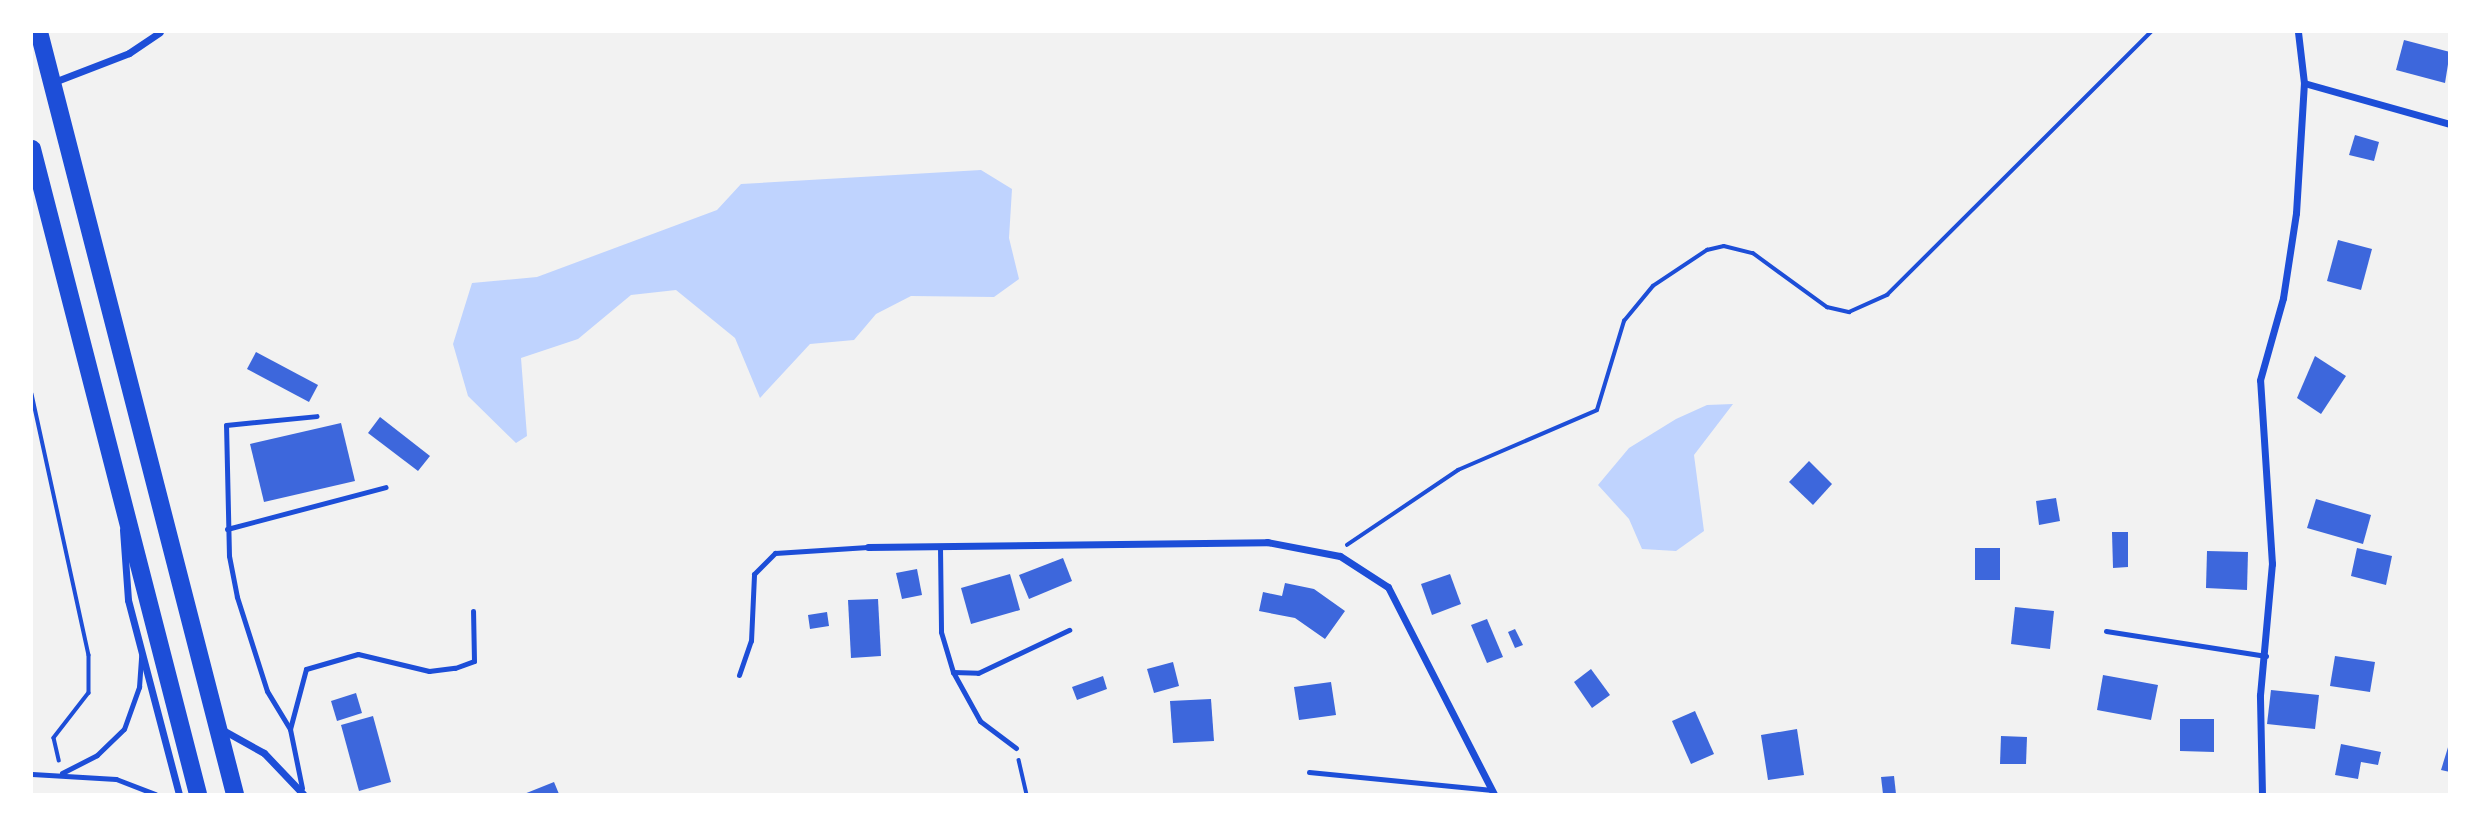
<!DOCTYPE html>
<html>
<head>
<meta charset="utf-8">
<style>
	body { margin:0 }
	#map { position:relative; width:2481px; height:826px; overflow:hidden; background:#f2f2f2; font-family:"Sofia Sans Condensed",sans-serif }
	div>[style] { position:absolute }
	.water>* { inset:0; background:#bfd3fe }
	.building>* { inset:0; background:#3d67dc }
	.path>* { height:3.5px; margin:-1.75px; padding:0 1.75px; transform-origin:1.75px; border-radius:1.75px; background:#1d4ed8 }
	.service>* { height:5px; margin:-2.5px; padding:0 2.5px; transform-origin:2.5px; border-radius:2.5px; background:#1d4ed8 }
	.minor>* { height:7px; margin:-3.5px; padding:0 3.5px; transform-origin:3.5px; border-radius:3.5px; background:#1d4ed8 }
	.trunk>* { height:18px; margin:-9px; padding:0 9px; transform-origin:9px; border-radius:9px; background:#1d4ed8 }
	span { translate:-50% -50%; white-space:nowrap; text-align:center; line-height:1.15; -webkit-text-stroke:5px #fff; paint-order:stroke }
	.frame { position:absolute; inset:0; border:33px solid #fff; pointer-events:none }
</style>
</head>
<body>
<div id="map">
	<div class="water">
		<div style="clip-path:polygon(981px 170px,1012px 189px,1009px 238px,1019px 279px,994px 297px,911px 296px,876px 314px,854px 340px,810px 344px,760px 398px,735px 338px,676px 290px,631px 295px,578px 339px,521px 358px,527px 436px,516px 443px,468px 396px,453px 344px,472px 283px,537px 277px,717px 210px,741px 184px)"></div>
		<div style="clip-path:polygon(1733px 404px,1694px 455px,1704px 531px,1676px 551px,1642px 549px,1629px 519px,1598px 485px,1629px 448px,1676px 419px,1707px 405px)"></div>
	</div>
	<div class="building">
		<div style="clip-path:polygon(2404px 40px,2450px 52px,2445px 83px,2396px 70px)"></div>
		<div style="clip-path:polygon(2355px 135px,2379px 142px,2374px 161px,2349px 155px)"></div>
		<div style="clip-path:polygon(2338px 240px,2372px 249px,2361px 290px,2327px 281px)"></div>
		<div style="clip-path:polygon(256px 352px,318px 385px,309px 402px,247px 369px)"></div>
		<div style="clip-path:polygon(2315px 356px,2346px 376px,2321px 414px,2297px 398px)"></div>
		<div style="clip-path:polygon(380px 417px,430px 456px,418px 471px,368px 433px)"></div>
		<div style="clip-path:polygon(341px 423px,355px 481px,264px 502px,250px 444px)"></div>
		<div style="clip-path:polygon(1809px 461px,1832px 484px,1813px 505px,1789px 482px)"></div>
		<div style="clip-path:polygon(2056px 498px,2060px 521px,2039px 525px,2036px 501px)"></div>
		<div style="clip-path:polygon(2316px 499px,2371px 515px,2363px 544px,2307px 528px)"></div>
		<div style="clip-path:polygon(2112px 532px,2128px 532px,2128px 567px,2113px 568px)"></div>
		<div style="clip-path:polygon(1975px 548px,2000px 548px,2000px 580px,1975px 580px)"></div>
		<div style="clip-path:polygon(2357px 548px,2392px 556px,2386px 585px,2351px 576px)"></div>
		<div style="clip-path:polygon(2207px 551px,2248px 552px,2247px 590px,2206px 588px)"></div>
		<div style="clip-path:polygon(1063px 558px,1072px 581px,1029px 599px,1019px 575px)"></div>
		<div style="clip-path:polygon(917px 569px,922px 595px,902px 599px,896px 573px)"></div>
		<div style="clip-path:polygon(1010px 574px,1020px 610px,971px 624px,961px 588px)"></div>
		<div style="clip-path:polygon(1450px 574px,1461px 604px,1432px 615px,1421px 584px)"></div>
		<div style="clip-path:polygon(1285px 583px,1314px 589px,1345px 611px,1325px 639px,1295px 618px,1259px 611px,1263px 592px,1282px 596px)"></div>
		<div style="clip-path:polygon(878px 599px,881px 656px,851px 658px,848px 600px)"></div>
		<div style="clip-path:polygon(2015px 607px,2054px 611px,2050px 649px,2011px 644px)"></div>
		<div style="clip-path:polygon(827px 612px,829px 626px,810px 629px,808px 615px)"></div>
		<div style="clip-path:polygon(1487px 619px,1503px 657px,1487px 663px,1471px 625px)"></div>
		<div style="clip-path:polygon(1515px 629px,1523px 645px,1515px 648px,1508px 632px)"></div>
		<div style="clip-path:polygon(2335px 656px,2375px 662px,2370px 692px,2330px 686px)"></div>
		<div style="clip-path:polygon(1173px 662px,1179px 686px,1154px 693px,1147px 669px)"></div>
		<div style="clip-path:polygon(1591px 669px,1610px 695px,1592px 708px,1574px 682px)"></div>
		<div style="clip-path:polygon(2103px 675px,2158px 685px,2151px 720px,2097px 710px)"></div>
		<div style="clip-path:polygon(1103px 676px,1107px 689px,1077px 700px,1072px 687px)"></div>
		<div style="clip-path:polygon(1331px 682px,1336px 715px,1299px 720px,1294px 687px)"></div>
		<div style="clip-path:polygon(2271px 690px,2319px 695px,2315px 729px,2267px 724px)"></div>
		<div style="clip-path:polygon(356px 693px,362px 713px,337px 721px,331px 701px)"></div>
		<div style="clip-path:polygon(1211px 699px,1214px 741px,1173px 743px,1170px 701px)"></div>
		<div style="clip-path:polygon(1695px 711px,1714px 754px,1691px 764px,1672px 721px)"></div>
		<div style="clip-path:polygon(373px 716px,391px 782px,359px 791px,341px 725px)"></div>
		<div style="clip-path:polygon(2180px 719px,2214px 719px,2214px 752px,2180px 751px)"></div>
		<div style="clip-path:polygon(1797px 729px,1804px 775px,1768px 780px,1761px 735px)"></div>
		<div style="clip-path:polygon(2001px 736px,2027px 737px,2026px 764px,2000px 764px)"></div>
		<div style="clip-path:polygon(2341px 744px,2381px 752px,2378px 765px,2361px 762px,2358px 779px,2335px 775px)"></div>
		<div style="clip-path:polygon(2449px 744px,2450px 744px,2450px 772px,2441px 770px)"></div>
		<div style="clip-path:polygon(1894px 776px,1896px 794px,1883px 794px,1881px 777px)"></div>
		<div style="clip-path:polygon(554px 782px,559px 794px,524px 794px)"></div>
	</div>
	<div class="path">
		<div style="left:32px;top:394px;width:267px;rotate:77.7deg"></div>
		<div style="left:89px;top:655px;width:38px;rotate:90deg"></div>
		<div style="left:89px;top:693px;width:57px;rotate:127.9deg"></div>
		<div style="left:54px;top:738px;width:23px;rotate:77deg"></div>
		<div style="left:1347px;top:545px;width:134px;rotate:-34deg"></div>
		<div style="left:1458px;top:470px;width:151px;rotate:-23.3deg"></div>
		<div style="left:1597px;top:410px;width:93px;rotate:-73.1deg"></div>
		<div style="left:1624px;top:321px;width:45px;rotate:-50.4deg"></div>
		<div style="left:1653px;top:286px;width:65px;rotate:-33.7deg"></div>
		<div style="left:1707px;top:250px;width:17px;rotate:-13deg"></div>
		<div style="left:1724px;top:246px;width:30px;rotate:14deg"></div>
		<div style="left:1753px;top:253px;width:92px;rotate:36.1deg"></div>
		<div style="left:1827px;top:307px;width:23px;rotate:13deg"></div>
		<div style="left:1849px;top:312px;width:42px;rotate:-24.1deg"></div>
		<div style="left:1887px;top:295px;width:373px;rotate:-44.9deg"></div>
		<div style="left:1019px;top:760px;width:35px;rotate:77deg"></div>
	</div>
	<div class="service">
		<div style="left:227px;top:529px;width:164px;rotate:-14.8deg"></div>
		<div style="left:940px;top:547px;width:85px;rotate:89.3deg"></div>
		<div style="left:941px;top:632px;width:42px;rotate:73.3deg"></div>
		<div style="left:953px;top:672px;width:56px;rotate:61.1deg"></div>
		<div style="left:980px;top:721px;width:45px;rotate:36.9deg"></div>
		<div style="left:2106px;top:631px;width:162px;rotate:8.9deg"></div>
		<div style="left:953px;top:672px;width:25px;rotate:2deg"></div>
		<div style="left:978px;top:673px;width:101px;rotate:-25.3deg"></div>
		<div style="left:739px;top:675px;width:36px;rotate:-71deg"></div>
		<div style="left:751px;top:641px;width:67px;rotate:-87.4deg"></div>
		<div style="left:754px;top:574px;width:30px;rotate:-45deg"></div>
		<div style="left:775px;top:553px;width:93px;rotate:-3.7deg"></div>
		<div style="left:290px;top:729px;width:44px;rotate:-121.2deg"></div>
		<div style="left:267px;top:691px;width:99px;rotate:-107.7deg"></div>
		<div style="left:237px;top:597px;width:42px;rotate:-101deg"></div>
		<div style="left:229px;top:556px;width:131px;rotate:-91.3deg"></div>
		<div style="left:226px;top:425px;width:91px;rotate:-5.6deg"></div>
		<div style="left:1309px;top:772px;width:184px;rotate:5.6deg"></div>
		<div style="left:62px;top:773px;width:39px;rotate:-27deg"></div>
		<div style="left:97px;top:755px;width:37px;rotate:-44deg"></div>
		<div style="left:124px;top:729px;width:45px;rotate:-70.3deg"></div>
		<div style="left:139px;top:687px;width:32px;rotate:-86deg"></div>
		<div style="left:32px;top:774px;width:84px;rotate:3.4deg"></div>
		<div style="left:116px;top:779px;width:42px;rotate:21deg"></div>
		<div style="left:302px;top:788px;width:60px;rotate:-101.5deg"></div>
		<div style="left:290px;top:729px;width:62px;rotate:-75.1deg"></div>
		<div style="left:306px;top:669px;width:54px;rotate:-16.1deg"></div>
		<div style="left:358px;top:654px;width:73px;rotate:13.5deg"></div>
		<div style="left:429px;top:671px;width:26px;rotate:-7deg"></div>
		<div style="left:455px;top:668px;width:20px;rotate:-20deg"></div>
		<div style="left:474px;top:661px;width:50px;rotate:-91.1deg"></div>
	</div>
	<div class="minor">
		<div style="left:54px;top:82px;width:80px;rotate:-21.1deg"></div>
		<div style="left:129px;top:53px;width:37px;rotate:-34deg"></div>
		<div style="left:2304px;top:83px;width:152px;rotate:15.7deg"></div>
		<div style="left:123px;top:530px;width:70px;rotate:85.9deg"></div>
		<div style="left:128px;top:600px;width:201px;rotate:75.3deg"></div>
		<div style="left:868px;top:547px;width:399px;rotate:-0.7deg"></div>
		<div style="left:1267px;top:542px;width:74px;rotate:10.9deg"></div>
		<div style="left:1340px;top:556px;width:57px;rotate:32.9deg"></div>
		<div style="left:1388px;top:587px;width:233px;rotate:62.9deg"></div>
		<div style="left:221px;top:729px;width:49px;rotate:29.2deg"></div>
		<div style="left:264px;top:753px;width:57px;rotate:46.4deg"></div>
		<div style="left:2262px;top:794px;width:99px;rotate:-91.2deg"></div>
		<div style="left:2260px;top:695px;width:132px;rotate:-84.8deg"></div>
		<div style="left:2272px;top:564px;width:184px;rotate:-93.7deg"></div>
		<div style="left:2260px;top:380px;width:85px;rotate:-74.3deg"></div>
		<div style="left:2283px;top:298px;width:86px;rotate:-81.3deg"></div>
		<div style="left:2296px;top:213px;width:130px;rotate:-86.5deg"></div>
		<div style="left:2304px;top:83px;width:51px;rotate:-96.7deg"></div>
	</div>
	<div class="trunk">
		<div style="left:39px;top:32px;width:787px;rotate:75.58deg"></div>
		<div style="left:32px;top:149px;width:666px;rotate:75.57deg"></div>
	</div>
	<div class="frame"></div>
</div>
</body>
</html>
